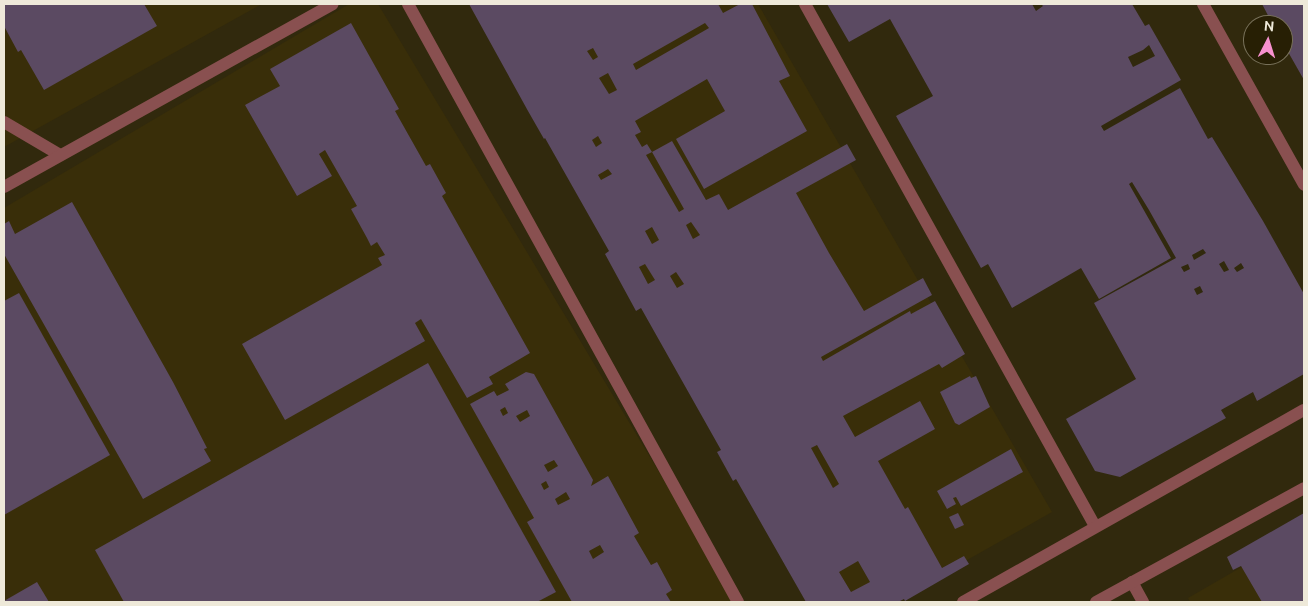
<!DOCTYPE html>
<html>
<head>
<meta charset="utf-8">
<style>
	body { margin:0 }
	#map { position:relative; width:1308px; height:606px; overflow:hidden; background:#31290d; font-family:Ubuntu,sans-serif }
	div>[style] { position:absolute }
	.built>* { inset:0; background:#392e09 }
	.building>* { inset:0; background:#5b4a62 }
	.service>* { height:12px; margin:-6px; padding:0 6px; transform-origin:6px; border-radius:6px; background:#895050 }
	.minor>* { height:12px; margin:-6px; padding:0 6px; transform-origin:6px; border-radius:6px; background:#895050 }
	.tertiary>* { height:12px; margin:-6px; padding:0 6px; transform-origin:6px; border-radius:6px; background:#895050 }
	span { translate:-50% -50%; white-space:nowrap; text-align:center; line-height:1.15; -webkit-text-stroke:5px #271f04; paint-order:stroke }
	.frame { position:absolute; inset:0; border:5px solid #eee9d9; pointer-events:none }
	.north { position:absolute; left:1243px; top:15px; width:50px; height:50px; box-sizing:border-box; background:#271f04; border:1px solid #777059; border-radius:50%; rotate:5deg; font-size:14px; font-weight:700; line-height:20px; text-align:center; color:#eee9d9 }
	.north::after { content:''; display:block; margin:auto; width:18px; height:22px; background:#f790ce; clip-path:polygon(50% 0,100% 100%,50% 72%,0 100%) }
</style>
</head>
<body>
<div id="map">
	<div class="built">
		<div style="clip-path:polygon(4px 4px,262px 4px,4px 147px)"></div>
		<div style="clip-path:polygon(349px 4px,378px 4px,737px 602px,4px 602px,4px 208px)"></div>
		<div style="clip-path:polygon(471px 4px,758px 4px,1052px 512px,893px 602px,817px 602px)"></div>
		<div style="clip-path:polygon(1304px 531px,1304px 602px,1190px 602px,1188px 598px)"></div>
	</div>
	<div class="building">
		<div style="clip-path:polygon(4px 4px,144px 4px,157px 26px,44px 90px,21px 50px,18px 52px,4px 26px)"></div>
		<div style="clip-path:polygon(evenodd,469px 4px,718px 4px,723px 13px,740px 4px,752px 4px,790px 76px,779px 81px,807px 131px,704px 189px,676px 139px,725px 111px,707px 79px,635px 121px,641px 132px,635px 135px,642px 147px,647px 144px,652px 152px,672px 141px,706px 200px,719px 194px,728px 210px,847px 144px,856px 160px,796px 193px,829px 253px,864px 311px,923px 278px,932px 295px,821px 357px,823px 361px,910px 311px,911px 314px,935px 301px,965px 354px,942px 368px,939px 364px,843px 416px,855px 437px,920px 401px,935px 429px,878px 461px,905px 509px,908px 507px,942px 568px,964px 556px,969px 564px,905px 601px,904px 599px,898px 602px,806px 602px,736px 479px,733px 481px,717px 452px,721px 450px,641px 308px,636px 311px,605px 254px,609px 251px,545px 138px,544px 139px,528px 111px,469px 4px,705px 23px,709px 28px,636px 70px,633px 64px,705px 23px,469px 4px,593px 48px,598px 57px,593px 60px,587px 51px,593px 48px,469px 4px,608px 73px,617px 90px,609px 94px,599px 78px,608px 73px,469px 4px,598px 136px,602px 143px,596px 147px,592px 140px,598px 136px,469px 4px,652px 152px,684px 209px,679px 212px,646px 155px,652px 152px,469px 4px,608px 169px,612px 174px,601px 180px,598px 175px,608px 169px,469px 4px,691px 222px,700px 235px,693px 239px,686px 225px,691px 222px,469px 4px,652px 227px,659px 240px,652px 244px,645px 231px,652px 227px,469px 4px,645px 264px,655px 280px,648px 284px,639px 267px,645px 264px,469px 4px,676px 272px,684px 284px,677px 288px,670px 276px,676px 272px,469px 4px,817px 445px,839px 484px,833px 488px,811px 448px,817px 445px,469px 4px,858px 561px,870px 582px,851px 592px,839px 572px,858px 561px)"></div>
		<div style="clip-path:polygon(evenodd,827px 4px,1032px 4px,1036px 11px,1043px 6px,1041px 4px,1132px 4px,1145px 26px,1149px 24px,1181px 80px,1101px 126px,1104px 131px,1180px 88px,1208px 139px,1212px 137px,1263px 221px,1304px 294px,1304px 374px,1257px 401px,1253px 392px,1221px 410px,1226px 418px,1120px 477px,1095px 471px,1066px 419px,1136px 379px,1094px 303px,1176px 258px,1149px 210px,1132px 182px,1129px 184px,1171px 258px,1099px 299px,1081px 268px,1012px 308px,988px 264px,981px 268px,896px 116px,933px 96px,890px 19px,849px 42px,827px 4px,1149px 45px,1155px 56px,1133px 67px,1128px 57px,1143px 50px,1149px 45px,827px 4px,1203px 249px,1206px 253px,1194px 260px,1192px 255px,1203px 249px,827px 4px,1224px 261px,1229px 270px,1224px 272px,1219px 264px,1224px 261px,827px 4px,1241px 263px,1244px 268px,1237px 272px,1234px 268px,1241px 263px,827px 4px,1188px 264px,1190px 269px,1184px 272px,1181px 267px,1188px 264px,827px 4px,1200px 286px,1203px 292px,1197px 295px,1194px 289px,1200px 286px)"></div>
		<div style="clip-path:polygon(1262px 4px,1304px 4px,1304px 80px,1283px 43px,1283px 25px,1273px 25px)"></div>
		<div style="clip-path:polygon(351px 23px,399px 109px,395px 111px,426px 166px,430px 164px,446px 193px,442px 196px,530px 353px,489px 377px,493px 384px,467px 398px,421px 319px,415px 323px,425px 341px,285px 420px,242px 344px,382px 265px,378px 258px,385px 255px,377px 242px,371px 246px,367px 238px,351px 209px,357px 206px,325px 150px,319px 154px,332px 176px,297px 196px,245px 105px,280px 86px,270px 69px)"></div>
		<div style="clip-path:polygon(72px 202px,173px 382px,207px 448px,204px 449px,211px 461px,143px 499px,4px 254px,4px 224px,9px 221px,15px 234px)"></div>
		<div style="clip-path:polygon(19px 293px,110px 455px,4px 515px,4px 301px)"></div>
		<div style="clip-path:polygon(428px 363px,556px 592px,537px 602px,124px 602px,95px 550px)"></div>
		<div style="clip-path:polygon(evenodd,526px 372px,534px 374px,593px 480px,591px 486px,608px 476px,639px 533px,634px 536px,651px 565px,657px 562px,672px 590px,666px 594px,671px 602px,572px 602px,527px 522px,534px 518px,470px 404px,494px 391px,497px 396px,509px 390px,505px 384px,526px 372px,505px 407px,508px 413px,503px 416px,500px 410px,505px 407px,526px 372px,527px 410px,530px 416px,520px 422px,516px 416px,527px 410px,526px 372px,554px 460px,558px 466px,548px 472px,544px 465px,554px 460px,526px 372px,546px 481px,549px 487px,544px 490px,541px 484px,546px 481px,526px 372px,566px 492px,570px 499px,558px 505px,555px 499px,566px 492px,526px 372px,600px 545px,604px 552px,593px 559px,589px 551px,600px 545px)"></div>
		<div style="clip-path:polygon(970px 376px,971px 378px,976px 376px,990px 407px,959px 425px,955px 423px,940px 392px)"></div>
		<div style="clip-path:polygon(1011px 449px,1023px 472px,961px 506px,956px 497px,953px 498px,956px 504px,947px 509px,937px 491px)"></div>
		<div style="clip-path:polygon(958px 513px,964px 525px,955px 529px,949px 517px)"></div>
		<div style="clip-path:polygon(1304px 513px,1304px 602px,1262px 602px,1241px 566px,1233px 570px,1227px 557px)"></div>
		<div style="clip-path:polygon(37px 582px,49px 602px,4px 602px,4px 601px)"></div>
	</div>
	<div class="service">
		<div style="left:4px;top:122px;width:65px;rotate:30.5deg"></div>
	</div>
	<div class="minor">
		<div style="left:408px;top:4px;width:683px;rotate:61.11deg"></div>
		<div style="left:805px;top:4px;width:597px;rotate:60.95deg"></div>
		<div style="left:1203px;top:4px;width:207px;rotate:60.8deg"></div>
		<div style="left:1132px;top:582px;width:23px;rotate:61deg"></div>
	</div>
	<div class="tertiary">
		<div style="left:4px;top:187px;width:376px;rotate:-29.1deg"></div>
		<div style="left:963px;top:602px;width:391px;rotate:-29.4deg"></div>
		<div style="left:1096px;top:602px;width:237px;rotate:-28.7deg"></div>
	</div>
	<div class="frame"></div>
	<div class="north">N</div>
</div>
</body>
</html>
